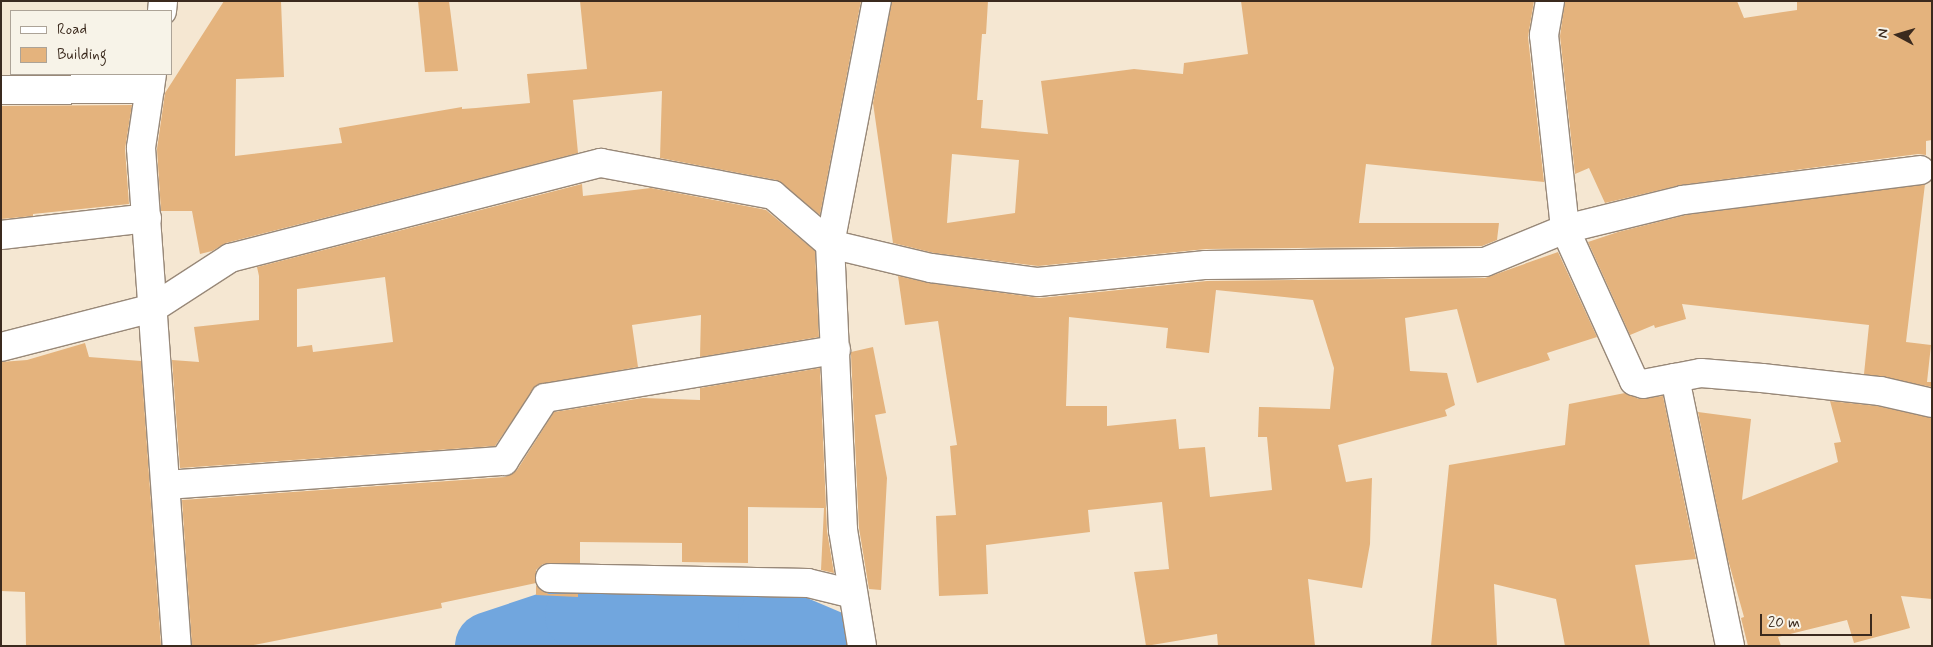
<!DOCTYPE html>
<html>
<head>
<meta charset="utf-8">
<style>
	body { margin:0 }
	#map { position:relative; width:1933px; height:647px; overflow:hidden; background:#f5e7d2; font-family:Mynerve,sans-serif }
	div>[style] { position:absolute }
	.river>* { height:68px; margin:-34px; padding:0 34px; transform-origin:34px; border-radius:34px; background:#71a6de }
	.building>* { inset:0; background:#e4b37d }
	.roads { filter:drop-shadow(1px 0 #988878) drop-shadow(-1px 0 #988878) drop-shadow(0 1px #988878) drop-shadow(0 -1px #988878) }
	.street>* { height:28px; margin:-14px; padding:0 14px; transform-origin:14px; border-radius:14px; background:#fff }
	span { translate:-50% -50%; white-space:nowrap; text-align:center; line-height:1.15; -webkit-text-stroke:4px #f7f3e8; paint-order:stroke }
	.frame { position:absolute; inset:0; border:2px solid #3b2a1e; pointer-events:none }
	.legend { position:absolute; left:10px; top:10px; width:162px; height:65px; box-sizing:border-box; background:#f7f3e8; border:1px solid #aca397; margin:0; padding:6px 9px; list-style:none; font-size:15px; color:#3b2a1e }
	.legend li { display:flex; align-items:center; gap:10px; height:25px }
	.legend b { width:25px; border:1px solid #aca397 }
	.north { position:absolute; left:1873px; top:10px; width:50px; height:50px; -webkit-text-stroke:4px #f7f3e8; paint-order:stroke; rotate:276deg; font-size:14px; font-weight:700; line-height:20px; text-align:center; color:#3b2a1e }
	.north::after { content:''; display:block; margin:auto; width:18px; height:22px; background:#3b2a1e; clip-path:polygon(50% 0,100% 100%,50% 72%,0 100%) }
	.scale { position:absolute; left:1760px; top:614px; width:112px; height:22px; box-sizing:border-box; border:2px solid #3b2a1e; border-top:0; padding-left:6px; font-size:15px; line-height:18px; white-space:nowrap; color:#3b2a1e; -webkit-text-stroke:4px #f7f3e8; paint-order:stroke }
</style>
</head>
<body>
<div id="map">
	<div class="river">
		<div style="left:489px;top:646px;width:95px;rotate:-18.4deg"></div>
		<div style="left:579px;top:616px;width:193px;rotate:1.2deg"></div>
		<div style="left:772px;top:620px;width:66px;rotate:23.1deg"></div>
	</div>
	<div class="building">
		<div style="clip-path:polygon(224px 1px,281px 1px,284px 77px,236px 79px,235px 156px,342px 143px,339px 128px,462px 107px,462px 109px,476px 108px,530px 103px,527px 74px,587px 69px,580px 1px,861px 1px,820px 215px,776px 180px,660px 158px,662px 91px,573px 100px,578px 153px,226px 243px,212px 251px,200px 254px,192px 211px,161px 211px,157px 149px,165px 93px)"></div>
		<div style="clip-path:polygon(418px 1px,449px 1px,458px 71px,425px 72px)"></div>
		<div style="clip-path:polygon(evenodd,892px 1px,988px 1px,986px 34px,982px 34px,977px 100px,983px 100px,981px 128px,1048px 134px,1041px 81px,1134px 69px,1183px 74px,1184px 63px,1248px 54px,1241px 1px,1534px 1px,1528px 37px,1544px 182px,1366px 164px,1359px 223px,1499px 223px,1497px 240px,1482px 246px,1206px 249px,1038px 266px,934px 253px,893px 243px,873px 103px,892px 1px,952px 154px,1019px 160px,1015px 213px,947px 223px,952px 154px)"></div>
		<div style="clip-path:polygon(1565px 1px,1737px 1px,1744px 18px,1797px 10px,1797px 1px,1932px 1px,1932px 140px,1926px 141px,1926px 155px,1918px 154px,1681px 185px,1605px 203px,1589px 168px,1575px 174px,1560px 36px)"></div>
		<div style="clip-path:polygon(132px 105px,125px 149px,129px 204px,33px 214px,33px 216px,1px 219px,1px 106px)"></div>
		<div style="clip-path:polygon(evenodd,582px 184px,583px 196px,651px 188px,766px 210px,815px 251px,819px 337px,700px 357px,701px 315px,632px 325px,638px 367px,537px 385px,495px 446px,180px 468px,172px 360px,199px 362px,194px 327px,259px 320px,259px 276px,257px 267px,582px 184px,385px 277px,393px 342px,313px 352px,312px 345px,297px 347px,297px 289px,385px 277px)"></div>
		<div style="clip-path:polygon(1925px 184px,1906px 342px,1931px 345px,1927px 382px,1932px 382px,1932px 387px,1864px 374px,1869px 325px,1682px 304px,1686px 319px,1655px 328px,1654px 325px,1630px 335px,1588px 242px,1618px 232px,1686px 215px)"></div>
		<div style="clip-path:polygon(evenodd,1558px 252px,1597px 337px,1547px 353px,1550px 360px,1477px 383px,1457px 309px,1405px 318px,1410px 371px,1447px 373px,1455px 405px,1445px 410px,1447px 416px,1338px 445px,1346px 482px,1372px 478px,1370px 544px,1362px 588px,1308px 579px,1315px 646px,1218px 646px,1217px 634px,1146px 646px,1134px 572px,1169px 569px,1162px 502px,1088px 510px,1090px 532px,986px 545px,988px 594px,939px 596px,936px 516px,956px 515px,950px 446px,957px 445px,938px 321px,905px 325px,898px 276px,929px 283px,1040px 298px,1207px 281px,1485px 278px,1558px 252px,1216px 290px,1313px 300px,1334px 368px,1330px 409px,1259px 407px,1258px 437px,1267px 437px,1272px 490px,1210px 497px,1205px 447px,1179px 449px,1176px 419px,1107px 426px,1107px 406px,1066px 406px,1069px 317px,1168px 328px,1166px 348px,1209px 353px,1216px 290px)"></div>
		<div style="clip-path:polygon(85px 343px,89px 357px,141px 361px,161px 646px,26px 646px,25px 592px,1px 591px,1px 362px,27px 360px)"></div>
		<div style="clip-path:polygon(873px 347px,886px 413px,875px 415px,887px 478px,881px 590px,869px 589px,859px 528px,851px 355px,851px 352px)"></div>
		<div style="clip-path:polygon(820px 368px,827px 531px,834px 573px,821px 570px,824px 508px,748px 507px,748px 563px,682px 562px,682px 543px,580px 542px,580px 563px,543px 564px,536px 570px,536px 583px,441px 603px,442px 608px,249px 646px,192px 646px,182px 500px,505px 477px,517px 470px,554px 412px,643px 398px,700px 400px,700px 388px)"></div>
		<div style="clip-path:polygon(1625px 393px,1639px 399px,1663px 396px,1696px 559px,1635px 565px,1650px 646px,1565px 646px,1556px 599px,1494px 584px,1497px 646px,1431px 646px,1449px 465px,1565px 445px,1569px 404px)"></div>
		<div style="clip-path:polygon(1830px 401px,1877px 406px,1932px 418px,1932px 599px,1901px 596px,1910px 628px,1854px 643px,1847px 620px,1778px 637px,1781px 646px,1748px 646px,1741px 618px,1744px 617px,1727px 556px,1698px 412px,1751px 419px,1742px 500px,1838px 462px,1834px 443px,1841px 442px)"></div>
		<div style="clip-path:polygon(536px 585px,542px 591px,549px 594px,578px 594px,578px 597px,536px 595px)"></div>
	</div>
	<div class="roads">
		<div class="street">
			<div style="left:1550px;top:1px;width:35px;rotate:100deg"></div>
			<div style="left:1544px;top:35px;width:195px;rotate:83.8deg"></div>
			<div style="left:1565px;top:229px;width:122px;rotate:-13.8deg"></div>
			<div style="left:1683px;top:200px;width:239px;rotate:-7.2deg"></div>
			<div style="left:162px;top:11px;width:10px;rotate:-84deg"></div>
			<div style="left:152px;top:74px;width:75px;rotate:98.5deg"></div>
			<div style="left:141px;top:148px;width:499px;rotate:85.9deg"></div>
			<div style="left:1px;top:90px;width:149px;rotate:-0.4deg"></div>
			<div style="left:1px;top:235px;width:147px;rotate:-6.6deg"></div>
			<div style="left:1px;top:347px;width:157px;rotate:-14.4deg"></div>
			<div style="left:153px;top:308px;width:92px;rotate:-33deg"></div>
			<div style="left:230px;top:258px;width:383px;rotate:-14.4deg"></div>
			<div style="left:601px;top:163px;width:175px;rotate:10.5deg"></div>
			<div style="left:773px;top:195px;width:75px;rotate:40.7deg"></div>
			<div style="left:830px;top:244px;width:104px;rotate:13.4deg"></div>
			<div style="left:931px;top:268px;width:108px;rotate:7.5deg"></div>
			<div style="left:1038px;top:282px;width:169px;rotate:-5.8deg"></div>
			<div style="left:1206px;top:265px;width:279px;rotate:-0.6deg"></div>
			<div style="left:1485px;top:262px;width:87px;rotate:-22.4deg"></div>
			<div style="left:1565px;top:229px;width:167px;rotate:65.6deg"></div>
			<div style="left:1634px;top:381px;width:9px;rotate:18deg"></div>
			<div style="left:1643px;top:384px;width:33px;rotate:-11deg"></div>
			<div style="left:1675px;top:378px;width:274px;rotate:78.4deg"></div>
			<div style="left:1675px;top:378px;width:26px;rotate:-11deg"></div>
			<div style="left:1701px;top:373px;width:61px;rotate:4.7deg"></div>
			<div style="left:1762px;top:378px;width:119px;rotate:6.3deg"></div>
			<div style="left:1880px;top:391px;width:53px;rotate:13deg"></div>
			<div style="left:166px;top:485px;width:339px;rotate:-4.1deg"></div>
			<div style="left:504px;top:461px;width:75px;rotate:-56.9deg"></div>
			<div style="left:545px;top:398px;width:295px;rotate:-9.4deg"></div>
			<div style="left:550px;top:578px;width:258px;rotate:1.1deg"></div>
			<div style="left:808px;top:583px;width:46px;rotate:13.7deg"></div>
			<div style="left:862px;top:646px;width:118px;rotate:-99.3deg"></div>
			<div style="left:843px;top:530px;width:286px;rotate:-92.6deg"></div>
			<div style="left:830px;top:244px;width:248px;rotate:-79.1deg"></div>
		</div>
	</div>
	<div class="frame"></div>
	<ul class="legend">
	<li><b style="height:6px;background:#fff"></b>Road</li>
	<li><b style="height:14px;background:#e4b37d"></b>Building</li>
	</ul>
	<div class="north">N</div>
	<div class="scale">20 m</div>
</div>
</body>
</html>
